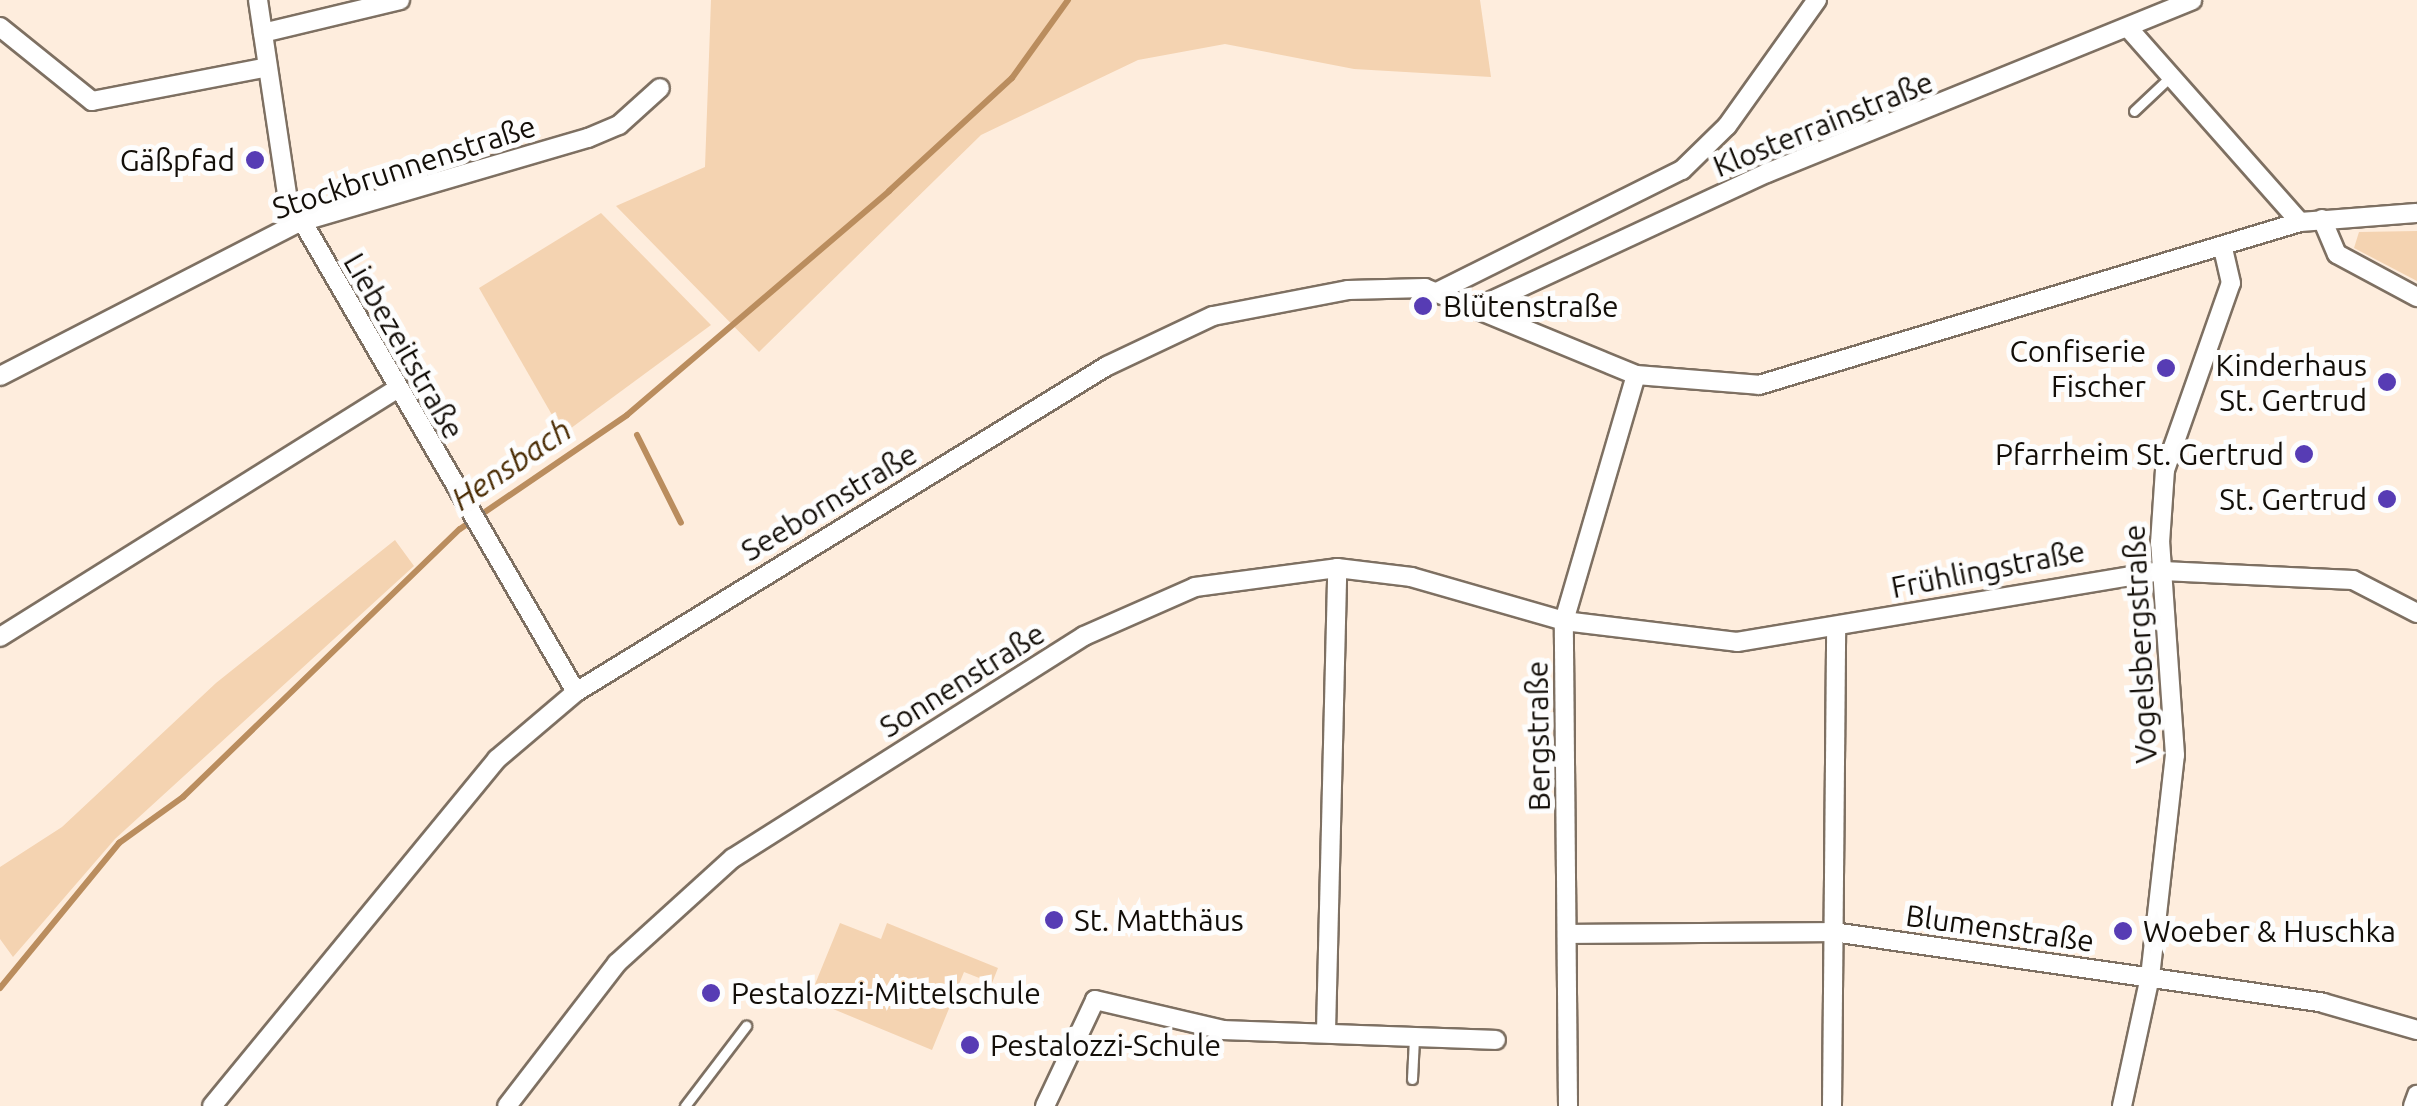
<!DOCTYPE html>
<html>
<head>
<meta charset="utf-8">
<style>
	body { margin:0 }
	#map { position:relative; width:2417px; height:1106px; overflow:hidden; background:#feeddd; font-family:Ubuntu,sans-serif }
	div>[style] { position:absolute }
	.green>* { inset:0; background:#f4d3b1 }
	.stream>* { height:6px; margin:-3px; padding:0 3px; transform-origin:3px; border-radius:3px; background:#ba8d5e }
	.roads { filter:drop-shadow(2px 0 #7e7062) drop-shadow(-2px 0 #7e7062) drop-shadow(0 2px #7e7062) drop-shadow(0 -2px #7e7062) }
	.service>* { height:9px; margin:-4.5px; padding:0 4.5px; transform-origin:4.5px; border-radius:4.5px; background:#fff }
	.minor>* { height:18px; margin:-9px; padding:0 9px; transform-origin:9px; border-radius:9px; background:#fff }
	.dots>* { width:28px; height:28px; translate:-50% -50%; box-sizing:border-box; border:5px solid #fdfdfd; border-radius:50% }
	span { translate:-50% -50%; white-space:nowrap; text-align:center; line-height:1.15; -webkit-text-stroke:10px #fdfdfd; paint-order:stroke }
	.street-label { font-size:30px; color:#130e08 }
	.poi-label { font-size:30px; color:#130e08 }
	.right { translate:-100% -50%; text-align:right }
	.left { translate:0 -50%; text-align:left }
	.water-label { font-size:32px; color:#4b2d05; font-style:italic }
</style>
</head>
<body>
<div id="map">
	<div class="green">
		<div style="clip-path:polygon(711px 0,1480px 0,1491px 77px,1354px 69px,1225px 44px,1138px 60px,981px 135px,759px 352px,616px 206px,705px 167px)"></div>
		<div style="clip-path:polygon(601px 213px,711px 325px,563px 434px,479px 288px)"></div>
		<div style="clip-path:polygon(2417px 231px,2417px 281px,2354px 248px,2359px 232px)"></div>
		<div style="clip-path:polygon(395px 540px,414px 566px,115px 839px,13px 957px,0 939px,0 867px,62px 827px,216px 683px)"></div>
		<div style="clip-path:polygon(840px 923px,881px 939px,887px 923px,998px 968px,992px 983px,964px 972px,932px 1050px,809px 999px)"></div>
	</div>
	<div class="stream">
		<div style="left:637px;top:435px;width:98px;rotate:63.4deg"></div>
		<div style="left:0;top:988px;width:188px;rotate:-50.6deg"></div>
		<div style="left:119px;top:843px;width:79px;rotate:-35.7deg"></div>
		<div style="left:183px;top:797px;width:385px;rotate:-44.1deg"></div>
		<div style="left:460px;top:529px;width:202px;rotate:-34.3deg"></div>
		<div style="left:627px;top:415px;width:345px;rotate:-40.5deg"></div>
		<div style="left:889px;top:191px;width:167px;rotate:-42.6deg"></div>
		<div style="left:1012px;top:78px;width:96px;rotate:-54.3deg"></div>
	</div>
	<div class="roads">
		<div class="service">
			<div style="left:2134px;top:111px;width:50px;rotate:-43.4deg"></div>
			<div style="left:1412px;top:1079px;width:41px;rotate:-87.2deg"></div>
			<div style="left:685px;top:1106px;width:101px;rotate:-52.7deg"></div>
		</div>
		<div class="minor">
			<div style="left:258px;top:0;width:197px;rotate:81.5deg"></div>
			<div style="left:287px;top:195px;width:575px;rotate:59.82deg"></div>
			<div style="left:0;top:27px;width:118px;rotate:38.8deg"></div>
			<div style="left:92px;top:101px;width:175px;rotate:-10.9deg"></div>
			<div style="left:2130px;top:30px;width:256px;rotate:48.5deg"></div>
			<div style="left:263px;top:33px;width:141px;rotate:-13.5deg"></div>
			<div style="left:2322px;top:219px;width:38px;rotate:67deg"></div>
			<div style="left:2337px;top:254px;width:91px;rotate:28.3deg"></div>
			<div style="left:1439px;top:291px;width:271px;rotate:-26.5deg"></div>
			<div style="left:1682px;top:170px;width:63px;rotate:-44.4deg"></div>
			<div style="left:1727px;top:126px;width:155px;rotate:-54.5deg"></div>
			<div style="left:1478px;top:307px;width:319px;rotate:-24.9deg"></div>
			<div style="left:1767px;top:173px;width:459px;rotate:-22.1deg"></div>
			<div style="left:0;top:376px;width:337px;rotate:-27.2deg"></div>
			<div style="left:300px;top:222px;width:300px;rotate:-16.3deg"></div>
			<div style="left:588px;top:138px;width:34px;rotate:-23deg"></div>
			<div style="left:619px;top:125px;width:55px;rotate:-42.1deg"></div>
			<div style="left:0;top:637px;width:469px;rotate:-32deg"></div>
			<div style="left:1569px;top:934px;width:264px;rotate:-0.4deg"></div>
			<div style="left:1833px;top:932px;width:495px;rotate:8.2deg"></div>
			<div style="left:2323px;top:1003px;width:98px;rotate:16deg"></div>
			<div style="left:1326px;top:1031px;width:463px;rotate:-88.6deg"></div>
			<div style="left:212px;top:1106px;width:449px;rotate:-50.6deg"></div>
			<div style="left:497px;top:759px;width:104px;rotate:-40.3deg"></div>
			<div style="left:576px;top:692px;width:623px;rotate:-31.55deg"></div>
			<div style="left:1107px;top:366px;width:117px;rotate:-25.3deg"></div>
			<div style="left:1213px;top:316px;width:137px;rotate:-10.9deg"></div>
			<div style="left:1348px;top:290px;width:77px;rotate:-1.5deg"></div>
			<div style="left:1425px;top:288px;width:228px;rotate:22.4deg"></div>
			<div style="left:1636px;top:375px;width:123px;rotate:4.6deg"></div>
			<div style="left:1759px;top:385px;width:565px;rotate:-16.77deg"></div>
			<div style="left:2300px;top:222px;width:117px;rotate:-4.4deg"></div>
			<div style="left:507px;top:1106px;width:180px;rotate:-52.4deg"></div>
			<div style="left:617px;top:963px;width:156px;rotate:-42.2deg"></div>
			<div style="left:733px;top:858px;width:415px;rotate:-32.3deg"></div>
			<div style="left:1084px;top:636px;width:121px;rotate:-23.8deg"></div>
			<div style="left:1195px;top:587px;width:143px;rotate:-7.6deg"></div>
			<div style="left:1337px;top:568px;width:75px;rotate:6.9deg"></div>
			<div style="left:1411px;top:577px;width:159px;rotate:16deg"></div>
			<div style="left:1564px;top:621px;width:174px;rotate:6.9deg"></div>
			<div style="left:1737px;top:642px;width:432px;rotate:-9.5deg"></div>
			<div style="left:2163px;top:571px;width:190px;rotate:2.7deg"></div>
			<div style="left:2353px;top:580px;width:72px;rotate:27.3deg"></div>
			<div style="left:1045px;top:1106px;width:117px;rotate:-64.7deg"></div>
			<div style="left:1095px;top:1000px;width:132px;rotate:13.1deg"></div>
			<div style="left:1224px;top:1030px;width:272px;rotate:2.1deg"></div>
			<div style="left:1568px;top:1106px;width:485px;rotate:-90.5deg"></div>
			<div style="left:1564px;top:621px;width:256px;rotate:-73.7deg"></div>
			<div style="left:1832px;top:1106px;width:479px;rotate:-89.5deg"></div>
			<div style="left:2122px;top:1106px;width:132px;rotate:-77.8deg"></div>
			<div style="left:2150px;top:977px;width:223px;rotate:-83.6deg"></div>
			<div style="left:2175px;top:755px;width:213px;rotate:-94deg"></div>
			<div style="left:2160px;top:543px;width:73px;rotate:-86.1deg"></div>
			<div style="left:2165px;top:470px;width:198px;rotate:-70.6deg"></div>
			<div style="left:2231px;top:283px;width:36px;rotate:-103deg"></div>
			<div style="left:2413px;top:1106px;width:12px;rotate:-70deg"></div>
		</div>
	</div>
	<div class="dots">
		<div style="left:255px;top:160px;background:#573cb4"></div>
		<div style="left:1423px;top:306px;background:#573cb4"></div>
		<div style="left:2166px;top:368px;background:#573cb4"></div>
		<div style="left:2387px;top:382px;background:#573cb4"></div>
		<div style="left:2304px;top:454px;background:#573cb4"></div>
		<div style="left:2387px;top:499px;background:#573cb4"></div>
		<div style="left:1054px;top:920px;background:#573cb4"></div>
		<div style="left:2123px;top:931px;background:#573cb4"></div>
		<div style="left:711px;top:993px;background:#573cb4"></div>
		<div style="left:970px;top:1045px;background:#573cb4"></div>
	</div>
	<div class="street-label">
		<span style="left:1823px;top:124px;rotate:-22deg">Klosterrainstraße</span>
		<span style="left:404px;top:167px;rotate:-18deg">Stockbrunnenstraße</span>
		<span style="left:404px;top:346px;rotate:60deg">Liebezeitstraße</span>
		<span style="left:829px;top:502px;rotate:-31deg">Seebornstraße</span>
		<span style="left:1988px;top:569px;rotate:-11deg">Frühlingstraße</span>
		<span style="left:2140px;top:644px;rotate:-93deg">Vogelsbergstraße</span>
		<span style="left:962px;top:680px;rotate:-32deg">Sonnenstraße</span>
		<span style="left:1538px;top:736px;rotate:-91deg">Bergstraße</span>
		<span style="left:2000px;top:928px;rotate:8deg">Blumenstraße</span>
	</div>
	<div class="poi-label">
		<span class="right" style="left:235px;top:160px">Gäßpfad</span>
		<span class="left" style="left:1443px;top:306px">Blütenstraße</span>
		<span class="right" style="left:2146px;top:368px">Confiserie<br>Fischer</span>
		<span class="right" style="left:2367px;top:382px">Kinderhaus<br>St. Gertrud</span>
		<span class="right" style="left:2284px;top:454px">Pfarrheim St. Gertrud</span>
		<span class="right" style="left:2367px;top:499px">St. Gertrud</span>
		<span class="left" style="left:1074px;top:920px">St. Matthäus</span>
		<span class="left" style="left:2143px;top:931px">Woeber &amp; Huschka</span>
		<span class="left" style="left:731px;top:993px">Pestalozzi-Mittelschule</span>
		<span class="left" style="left:990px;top:1045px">Pestalozzi-Schule</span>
	</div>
	<div class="water-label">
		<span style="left:511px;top:464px;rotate:-34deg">Hensbach</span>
	</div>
</div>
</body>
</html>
